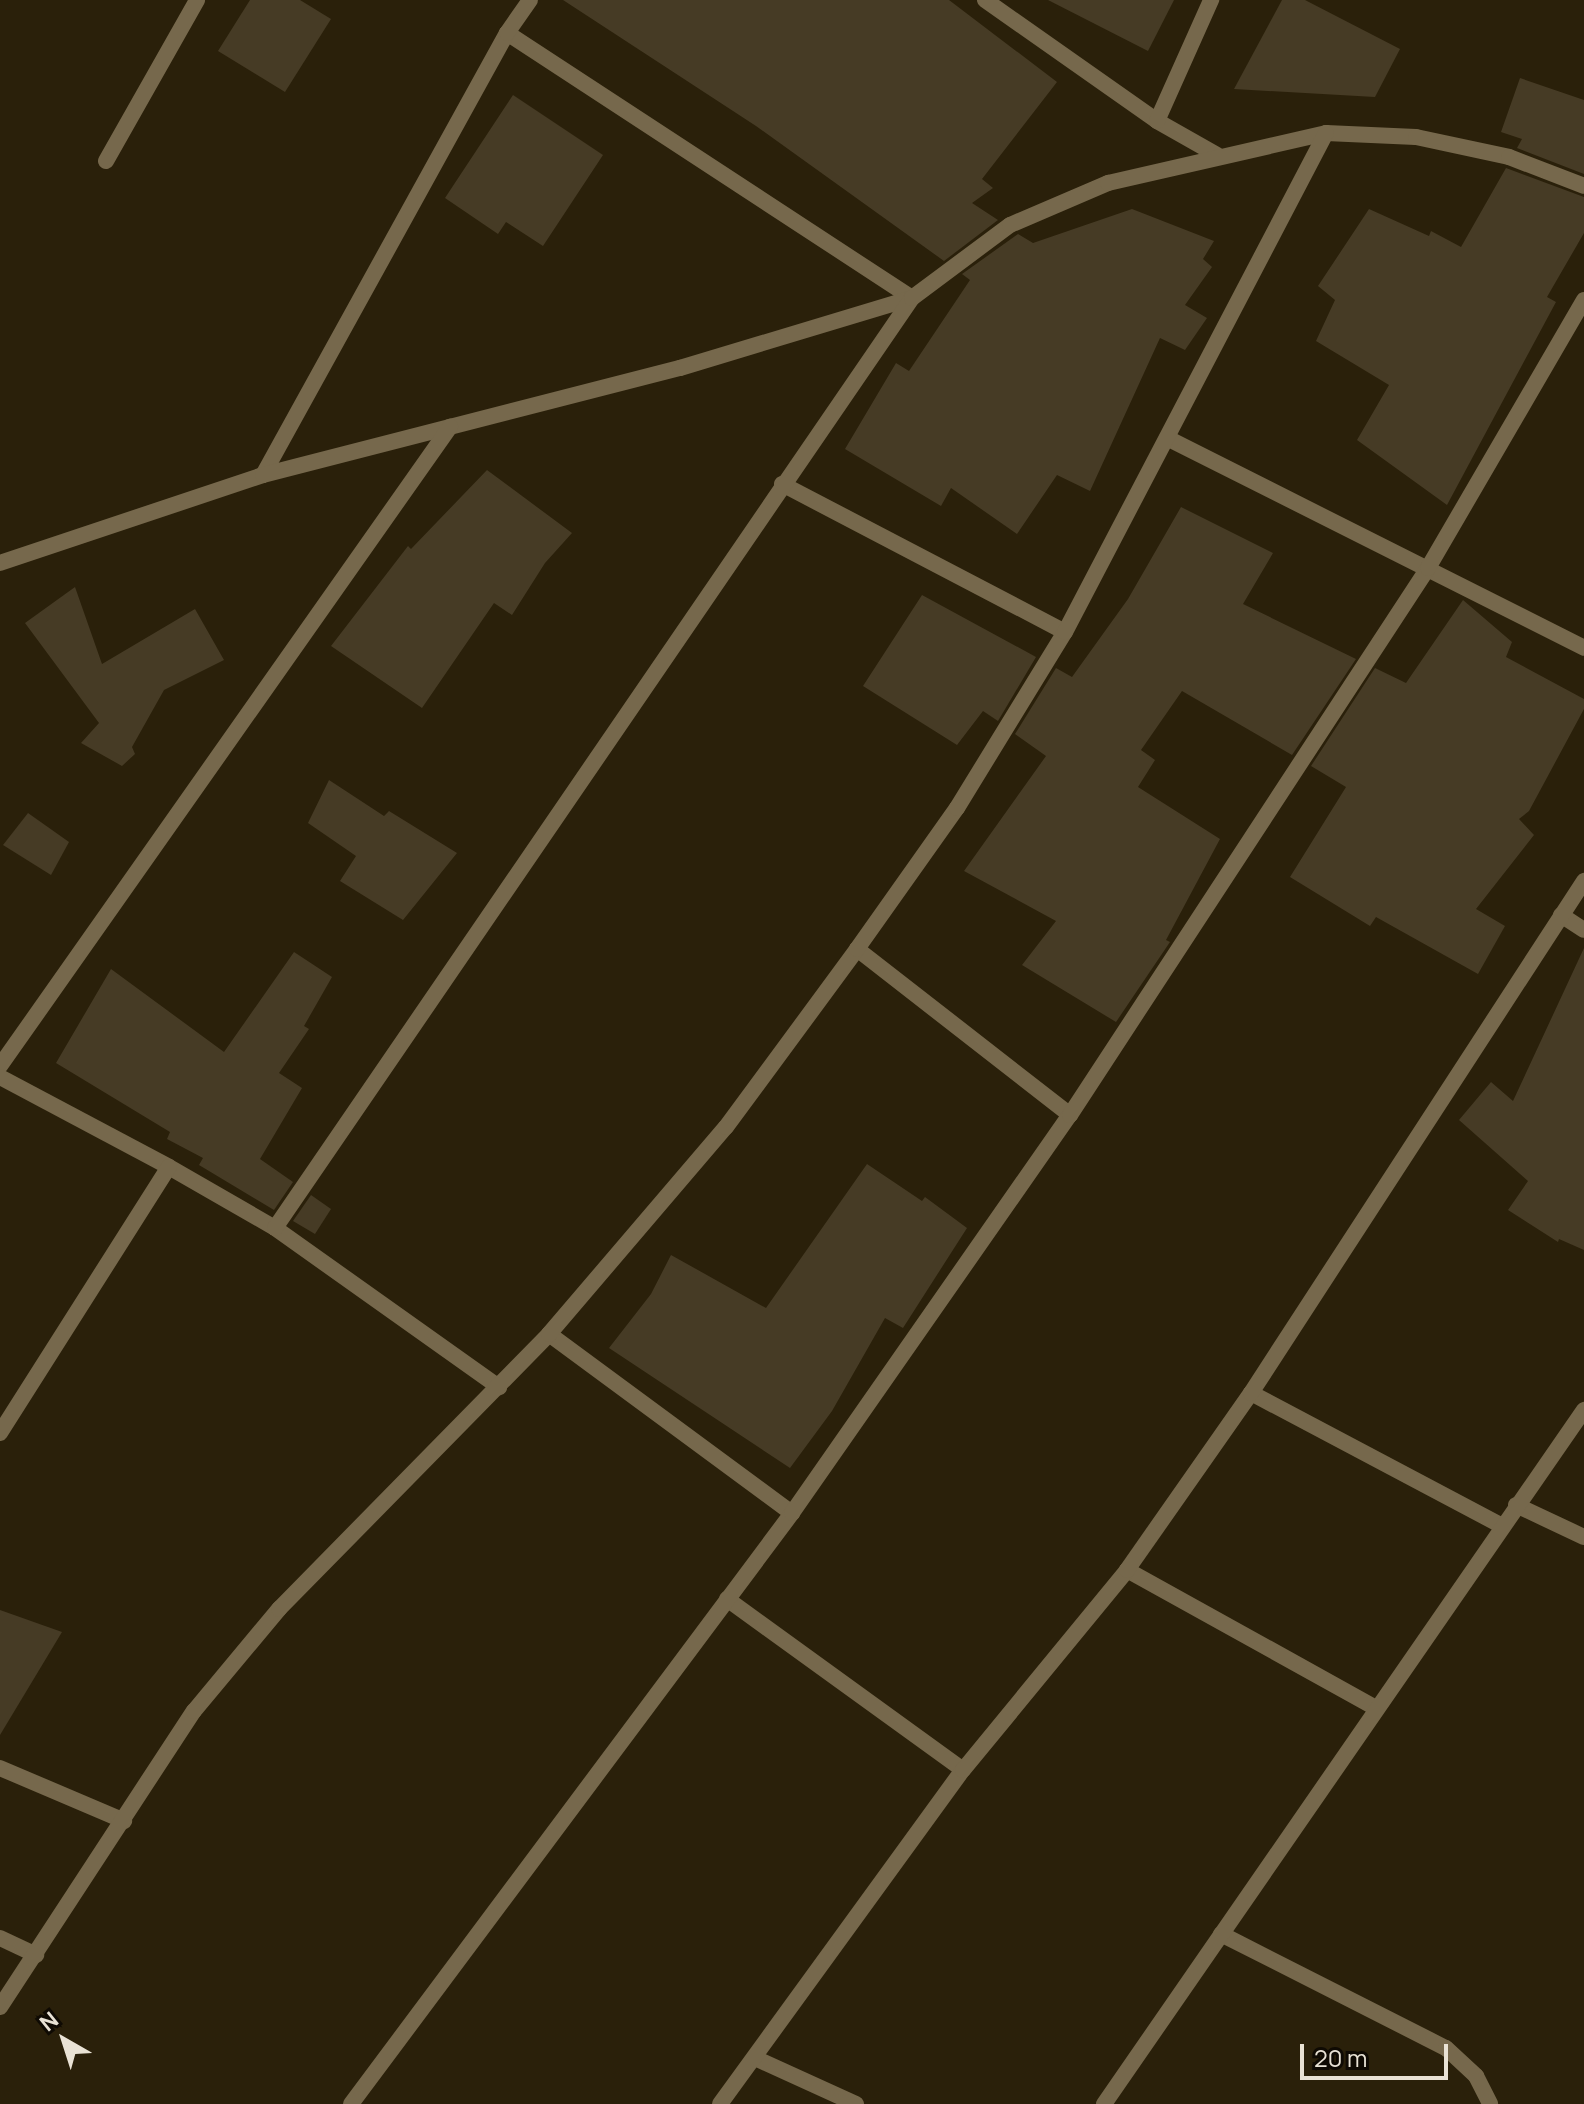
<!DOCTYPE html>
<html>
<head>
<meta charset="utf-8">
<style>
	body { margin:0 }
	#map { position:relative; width:1584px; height:2104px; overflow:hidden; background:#2a200a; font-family:Manrope,sans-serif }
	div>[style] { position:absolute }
	.building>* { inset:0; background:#463b25 }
	.street>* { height:16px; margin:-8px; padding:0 8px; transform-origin:8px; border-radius:8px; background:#76684c }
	span { translate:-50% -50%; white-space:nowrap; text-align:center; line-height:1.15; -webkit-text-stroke:8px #0f0a03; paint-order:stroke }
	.north { position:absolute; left:24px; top:2000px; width:80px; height:80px; -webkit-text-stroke:6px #0f0a03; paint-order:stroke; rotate:321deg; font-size:22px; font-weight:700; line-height:32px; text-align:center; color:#e9e2d5 }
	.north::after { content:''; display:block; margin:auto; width:28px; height:36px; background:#e9e2d5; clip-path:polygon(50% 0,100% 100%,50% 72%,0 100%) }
	.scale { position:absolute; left:1300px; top:2044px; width:148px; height:36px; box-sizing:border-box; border:4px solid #e9e2d5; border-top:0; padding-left:10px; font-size:24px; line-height:28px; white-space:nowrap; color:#e9e2d5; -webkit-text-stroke:6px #0f0a03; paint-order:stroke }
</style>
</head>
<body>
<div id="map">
	<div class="building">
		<div style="clip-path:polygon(250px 0,300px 0,331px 19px,285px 92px,218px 51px)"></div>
		<div style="clip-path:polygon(563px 0,949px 0,1057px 82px,982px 179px,993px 188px,972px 203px,998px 220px,944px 261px,756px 126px)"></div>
		<div style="clip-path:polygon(1048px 0,1174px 0,1148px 51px)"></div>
		<div style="clip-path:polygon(1282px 0,1305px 0,1400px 49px,1375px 97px,1234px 89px)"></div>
		<div style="clip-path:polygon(1520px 78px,1584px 100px,1584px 174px,1517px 148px,1522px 139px,1501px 132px)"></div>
		<div style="clip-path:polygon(513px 95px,603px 155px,543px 246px,506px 222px,498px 234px,445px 198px)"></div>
		<div style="clip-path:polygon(1506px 168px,1584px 197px,1584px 233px,1547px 297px,1556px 302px,1447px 505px,1357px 440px,1389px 385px,1316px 341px,1335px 300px,1318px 286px,1369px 209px,1429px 236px,1431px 231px,1461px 247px)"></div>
		<div style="clip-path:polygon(1132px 209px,1214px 241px,1203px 259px,1212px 267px,1185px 305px,1207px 318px,1185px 350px,1160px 338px,1090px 491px,1057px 475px,1017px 534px,951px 488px,941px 506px,845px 449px,896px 363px,909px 371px,970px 280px,962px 274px,1018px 234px,1033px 243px)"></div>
		<div style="clip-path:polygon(487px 470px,572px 533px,545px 563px,512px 615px,494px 603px,422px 708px,331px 646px,408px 546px,411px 549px)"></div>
		<div style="clip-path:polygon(1181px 507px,1273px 553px,1243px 604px,1356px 659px,1292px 755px,1182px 691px,1141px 750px,1155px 760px,1138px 787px,1220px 839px,1166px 940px,1170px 942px,1116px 1022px,1022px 965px,1056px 921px,964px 871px,1046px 756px,1015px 734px,1056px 668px,1072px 677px,1128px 599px)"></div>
		<div style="clip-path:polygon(75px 587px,102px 664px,195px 609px,224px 660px,164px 690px,132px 747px,135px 754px,122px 766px,81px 743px,99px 723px,25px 623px)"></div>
		<div style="clip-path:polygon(922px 595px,1036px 657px,998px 721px,983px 711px,957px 745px,863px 686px)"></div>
		<div style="clip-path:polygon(1463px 600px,1512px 642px,1506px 657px,1584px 699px,1584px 709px,1529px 811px,1519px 819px,1534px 835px,1476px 909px,1505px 926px,1478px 974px,1376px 917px,1370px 926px,1290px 877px,1346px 787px,1311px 766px,1375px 668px,1406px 683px)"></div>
		<div style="clip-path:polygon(329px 780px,384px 816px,389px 811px,457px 853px,403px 920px,340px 881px,356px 856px,308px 823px)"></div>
		<div style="clip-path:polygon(28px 813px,69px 842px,51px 875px,3px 845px)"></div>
		<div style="clip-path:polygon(1584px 948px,1584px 1250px,1559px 1239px,1558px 1242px,1508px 1210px,1528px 1181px,1459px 1120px,1491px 1082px,1513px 1101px)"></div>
		<div style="clip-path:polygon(294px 952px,332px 977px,304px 1026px,309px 1029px,279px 1073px,302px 1088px,260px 1159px,293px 1182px,274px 1210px,199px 1165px,203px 1158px,167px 1139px,170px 1132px,56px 1063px,111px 969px,224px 1052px)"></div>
		<div style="clip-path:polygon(867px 1164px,922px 1201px,925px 1197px,967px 1228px,903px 1328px,885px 1318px,832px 1411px,790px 1468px,609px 1348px,651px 1294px,671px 1255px,766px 1308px)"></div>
		<div style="clip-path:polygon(311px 1195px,331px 1209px,315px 1234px,293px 1221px)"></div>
		<div style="clip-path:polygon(0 1610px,62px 1632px,0 1735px)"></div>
	</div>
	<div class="street">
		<div style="left:985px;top:0;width:210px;rotate:35.1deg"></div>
		<div style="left:1157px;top:121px;width:69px;rotate:29.5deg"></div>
		<div style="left:507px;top:33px;width:484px;rotate:33.2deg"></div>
		<div style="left:1157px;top:121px;width:133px;rotate:-65.9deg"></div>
		<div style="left:106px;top:161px;width:185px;rotate:-60.5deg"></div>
		<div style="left:1167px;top:438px;width:467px;rotate:26.7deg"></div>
		<div style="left:263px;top:475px;width:505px;rotate:-61.1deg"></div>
		<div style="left:507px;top:33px;width:40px;rotate:-55.1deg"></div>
		<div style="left:782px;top:484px;width:319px;rotate:27.6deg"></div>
		<div style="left:0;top:563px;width:277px;rotate:-18.5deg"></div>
		<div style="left:263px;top:475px;width:431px;rotate:-14.4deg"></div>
		<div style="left:680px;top:368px;width:242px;rotate:-16.8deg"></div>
		<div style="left:1561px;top:915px;width:27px;rotate:33deg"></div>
		<div style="left:857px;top:949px;width:270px;rotate:37.9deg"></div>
		<div style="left:0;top:1066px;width:782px;rotate:-54.85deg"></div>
		<div style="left:0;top:1077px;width:191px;rotate:28deg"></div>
		<div style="left:169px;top:1167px;width:122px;rotate:29.9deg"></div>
		<div style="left:275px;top:1228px;width:275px;rotate:35.4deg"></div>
		<div style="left:275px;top:1228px;width:1127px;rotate:-55.59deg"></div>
		<div style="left:912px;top:298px;width:122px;rotate:-36.7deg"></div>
		<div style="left:1010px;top:225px;width:107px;rotate:-23.2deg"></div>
		<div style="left:1108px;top:183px;width:224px;rotate:-12.9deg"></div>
		<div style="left:1326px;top:133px;width:90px;rotate:2.5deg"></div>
		<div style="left:1416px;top:137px;width:95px;rotate:12.1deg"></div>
		<div style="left:1509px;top:157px;width:80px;rotate:21.1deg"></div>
		<div style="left:549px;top:1334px;width:302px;rotate:36.4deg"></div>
		<div style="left:1251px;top:1393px;width:284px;rotate:27.9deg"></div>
		<div style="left:0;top:1433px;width:315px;rotate:-57.6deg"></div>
		<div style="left:1516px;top:1505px;width:75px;rotate:25.2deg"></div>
		<div style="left:1127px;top:1570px;width:285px;rotate:29deg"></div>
		<div style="left:727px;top:1599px;width:291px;rotate:35.9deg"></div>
		<div style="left:0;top:1768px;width:135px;rotate:23.1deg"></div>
		<div style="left:1221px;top:1934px;width:252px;rotate:26.9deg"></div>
		<div style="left:1446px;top:2048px;width:41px;rotate:43deg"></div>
		<div style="left:1476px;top:2076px;width:31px;rotate:63deg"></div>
		<div style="left:0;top:1938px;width:40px;rotate:25deg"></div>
		<div style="left:0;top:2007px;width:354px;rotate:-56.8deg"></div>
		<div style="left:194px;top:1711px;width:133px;rotate:-50.2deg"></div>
		<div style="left:279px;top:1609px;width:385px;rotate:-45.5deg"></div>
		<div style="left:549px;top:1334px;width:272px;rotate:-49.5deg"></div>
		<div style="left:726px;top:1127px;width:221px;rotate:-53.6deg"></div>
		<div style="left:857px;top:949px;width:173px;rotate:-54.7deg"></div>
		<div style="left:957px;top:808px;width:206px;rotate:-58.5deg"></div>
		<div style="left:1065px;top:632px;width:563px;rotate:-62.39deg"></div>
		<div style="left:755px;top:2058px;width:111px;rotate:24.5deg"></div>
		<div style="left:351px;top:2104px;width:737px;rotate:-53.27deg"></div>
		<div style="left:792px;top:1513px;width:485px;rotate:-55.1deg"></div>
		<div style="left:1070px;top:1115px;width:654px;rotate:-56.8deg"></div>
		<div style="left:1428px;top:568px;width:310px;rotate:-59.8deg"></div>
		<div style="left:720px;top:2104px;width:413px;rotate:-54deg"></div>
		<div style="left:963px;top:1770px;width:259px;rotate:-50.6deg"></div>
		<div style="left:1127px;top:1570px;width:216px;rotate:-55deg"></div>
		<div style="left:1251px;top:1393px;width:611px;rotate:-56.96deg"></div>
		<div style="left:1104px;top:2104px;width:844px;rotate:-55.33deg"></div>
	</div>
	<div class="north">N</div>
	<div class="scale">20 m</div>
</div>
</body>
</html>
